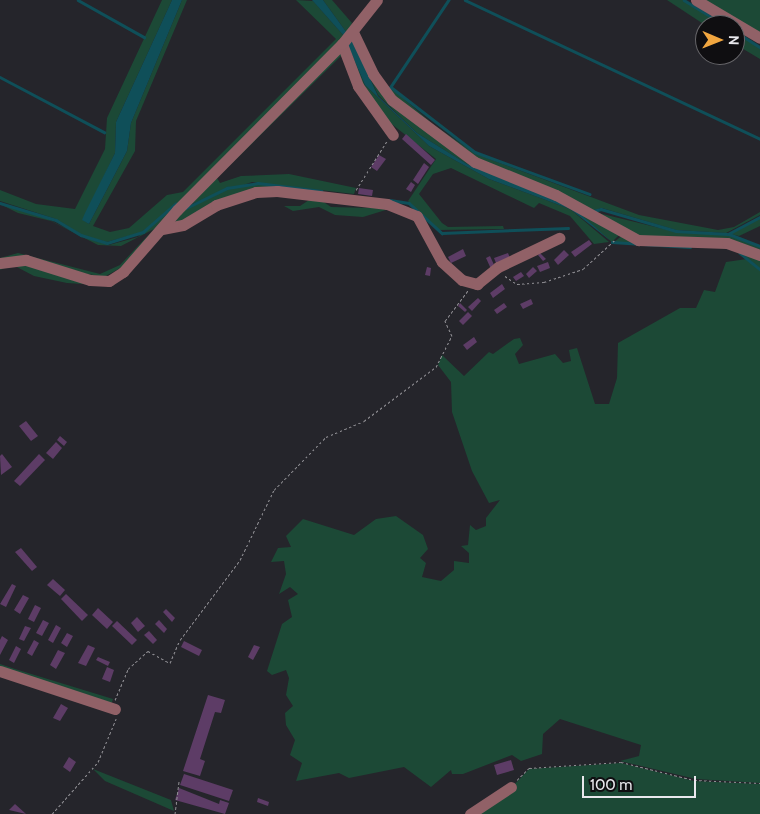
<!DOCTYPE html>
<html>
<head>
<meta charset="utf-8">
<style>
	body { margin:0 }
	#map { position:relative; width:760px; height:814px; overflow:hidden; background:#25252b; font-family:Cabin,sans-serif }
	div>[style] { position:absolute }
	.green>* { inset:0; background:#1c4936 }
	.water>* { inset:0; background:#0f4f59 }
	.stream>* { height:2.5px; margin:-1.25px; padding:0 1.25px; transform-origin:1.25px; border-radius:1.25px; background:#0f4f59 }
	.building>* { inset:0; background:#5d3c66 }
	.path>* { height:1px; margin-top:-0.5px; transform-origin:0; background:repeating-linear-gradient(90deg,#919095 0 2.5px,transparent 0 5px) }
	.minor>* { height:11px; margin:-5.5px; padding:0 5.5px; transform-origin:5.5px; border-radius:5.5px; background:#916167 }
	span { translate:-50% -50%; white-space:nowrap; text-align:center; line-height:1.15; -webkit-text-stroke:4px #0f0e11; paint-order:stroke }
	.north { position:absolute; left:695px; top:15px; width:50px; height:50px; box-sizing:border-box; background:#0f0e11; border:1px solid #666569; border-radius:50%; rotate:91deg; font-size:14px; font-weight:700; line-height:20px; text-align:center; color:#e9e8ed }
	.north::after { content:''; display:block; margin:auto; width:18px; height:22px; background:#f1a640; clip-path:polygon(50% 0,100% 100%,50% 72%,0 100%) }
	.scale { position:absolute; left:582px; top:776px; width:114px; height:22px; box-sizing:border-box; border:2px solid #e9e8ed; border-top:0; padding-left:6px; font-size:15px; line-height:18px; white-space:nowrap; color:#e9e8ed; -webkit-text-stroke:4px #0f0e11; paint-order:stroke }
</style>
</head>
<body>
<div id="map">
	<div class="green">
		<div style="clip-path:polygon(162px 0,172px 0,116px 122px,115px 153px,83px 220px,89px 224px,127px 151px,131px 123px,182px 0,187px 0,136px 121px,135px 151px,93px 226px,110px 232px,129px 228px,167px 195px,183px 192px,336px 39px,296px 0,313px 1px,344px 36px,124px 266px,104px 277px,0 258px,18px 253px,100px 274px,120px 265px,154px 229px,121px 246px,98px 245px,51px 221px,18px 213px,0 204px,42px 216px,83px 237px,109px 245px,138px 237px,175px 205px,142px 232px,107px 242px,82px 235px,56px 219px,0 201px,0 190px,36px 204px,75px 209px,105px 149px,107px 118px)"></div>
		<div style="clip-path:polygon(323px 0,332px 0,352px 23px,347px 33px)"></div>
		<div style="clip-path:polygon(667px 0,683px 0,723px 25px,705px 25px)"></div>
		<div style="clip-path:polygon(698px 0,760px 0,760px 37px)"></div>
		<div style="clip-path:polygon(735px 32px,760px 48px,760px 59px,735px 44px)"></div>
		<div style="clip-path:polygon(351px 37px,355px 39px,384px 94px,430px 133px,475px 164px,568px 202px,619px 235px,612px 242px,570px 207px,467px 164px,417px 133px,378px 95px,352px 39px,347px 43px,365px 85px,429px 146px,489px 179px,570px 209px,609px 242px,594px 244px,570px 216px,539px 203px,534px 208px,451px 168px,433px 174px,419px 194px,442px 223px,448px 227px,503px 226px,504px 229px,437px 230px,408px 201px,436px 159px,384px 118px,365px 95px,345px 46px)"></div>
		<div style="clip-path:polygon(342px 49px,341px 56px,217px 178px,220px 183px,241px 176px,289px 174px,356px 188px,354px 194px,252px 182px,183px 207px)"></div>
		<div style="clip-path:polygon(390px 87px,434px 125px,476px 154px,639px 215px,718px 230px,734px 227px,760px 212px,760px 215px,726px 233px,676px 230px,602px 208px,590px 211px,676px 232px,728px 235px,760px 247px,760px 253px,642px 239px,482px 164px,386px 92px)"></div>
		<div style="clip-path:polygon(258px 184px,319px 191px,265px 189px,169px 228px,184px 209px,227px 189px)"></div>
		<div style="clip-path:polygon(315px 196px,331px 207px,371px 208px,375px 204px,389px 209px,363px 217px,335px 215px,319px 207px,293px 211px,284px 206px,300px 206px)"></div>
		<div style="clip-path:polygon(760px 218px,760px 226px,739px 236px,731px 234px)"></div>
		<div style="clip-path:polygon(165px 231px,113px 286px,67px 283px,34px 276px,13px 265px,0 270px,0 268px,20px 263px,105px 283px)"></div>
		<div style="clip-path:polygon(623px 235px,714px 243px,760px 256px,760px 269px,731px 248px,614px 242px)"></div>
		<div style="clip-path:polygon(747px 259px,760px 271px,760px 783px,696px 779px,620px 761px,639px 756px,641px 745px,560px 719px,543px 734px,542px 754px,521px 761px,512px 755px,463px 774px,452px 774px,451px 770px,431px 787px,404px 767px,349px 778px,339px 773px,296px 781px,302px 763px,290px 755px,295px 740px,286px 725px,285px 713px,293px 706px,286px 695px,289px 678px,286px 670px,272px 675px,267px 671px,282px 624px,292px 617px,288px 600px,298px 594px,290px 587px,279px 594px,286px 574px,284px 561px,271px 562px,278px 548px,291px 547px,286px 536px,303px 519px,354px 535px,376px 519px,396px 516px,423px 535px,428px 549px,420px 558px,426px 563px,422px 577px,441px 581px,454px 570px,454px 561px,469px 563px,469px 553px,461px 546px,468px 545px,470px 525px,476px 530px,486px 526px,486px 518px,500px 500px,489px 503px,472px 471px,452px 412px,451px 382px,438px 365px,442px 355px,464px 376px,489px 352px,493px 354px,514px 339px,520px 338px,523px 345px,515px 354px,519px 364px,555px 354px,563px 363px,571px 361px,569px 350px,577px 348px,595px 404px,609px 404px,617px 378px,618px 343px,680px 308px,696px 308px,704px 290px,715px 292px,726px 262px)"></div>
		<div style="clip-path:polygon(0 664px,15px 669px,113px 699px,111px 705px,0 668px)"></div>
		<div style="clip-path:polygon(621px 763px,694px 781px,760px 784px,760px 814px,473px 814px,512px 787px,529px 769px)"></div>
		<div style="clip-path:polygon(93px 769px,171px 800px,174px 811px,105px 781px)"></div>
	</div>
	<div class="water">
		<div style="clip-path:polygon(172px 0,182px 0,131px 123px,127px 151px,89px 224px,82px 220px,85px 213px,115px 153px,116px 122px)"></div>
		<div style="clip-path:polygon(312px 0,323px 0,347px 33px,344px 36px)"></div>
		<div style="clip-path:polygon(352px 39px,378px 96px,417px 133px,467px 164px,547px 195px,578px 212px,612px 242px,570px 209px,489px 179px,429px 146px,365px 85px,347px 43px)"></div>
	</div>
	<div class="stream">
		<div style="left:78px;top:0;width:76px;rotate:29.3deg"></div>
		<div style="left:449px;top:0;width:105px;rotate:123.7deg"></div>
		<div style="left:391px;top:87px;width:106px;rotate:37.7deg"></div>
		<div style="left:475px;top:152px;width:122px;rotate:20.1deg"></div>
		<div style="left:465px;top:0;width:326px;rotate:25.2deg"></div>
		<div style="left:684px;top:0;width:48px;rotate:31.4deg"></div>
		<div style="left:735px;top:31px;width:30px;rotate:33deg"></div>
		<div style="left:0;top:77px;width:118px;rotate:27.9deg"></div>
		<div style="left:390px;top:200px;width:19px;rotate:9deg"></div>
		<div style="left:409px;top:203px;width:45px;rotate:42.3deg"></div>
		<div style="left:442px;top:233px;width:126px;rotate:-2.3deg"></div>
		<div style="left:0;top:203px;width:59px;rotate:16.9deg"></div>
		<div style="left:56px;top:220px;width:29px;rotate:31deg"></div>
		<div style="left:81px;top:235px;width:27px;rotate:17deg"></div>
		<div style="left:107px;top:243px;width:38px;rotate:-17deg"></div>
		<div style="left:143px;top:232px;width:43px;rotate:-41.2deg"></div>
		<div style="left:186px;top:208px;width:46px;rotate:-26deg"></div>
		<div style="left:227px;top:188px;width:31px;rotate:-9deg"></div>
		<div style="left:258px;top:183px;width:64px;rotate:7.1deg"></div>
		<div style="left:593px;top:211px;width:8px;rotate:-14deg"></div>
		<div style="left:601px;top:209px;width:78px;rotate:16.3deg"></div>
		<div style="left:676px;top:231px;width:52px;rotate:3.3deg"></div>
		<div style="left:728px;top:234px;width:36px;rotate:-28deg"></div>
		<div style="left:729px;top:234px;width:33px;rotate:21deg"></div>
		<div style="left:612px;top:242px;width:78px;rotate:3.7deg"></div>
		<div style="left:740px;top:253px;width:26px;rotate:39deg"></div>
	</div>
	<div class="building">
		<div style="clip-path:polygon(406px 134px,435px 160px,431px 165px,402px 139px)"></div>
		<div style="clip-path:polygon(379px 155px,386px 159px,377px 171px,371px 167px)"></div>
		<div style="clip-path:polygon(424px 163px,429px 167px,418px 184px,413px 180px)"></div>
		<div style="clip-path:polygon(411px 182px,415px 185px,411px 192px,406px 189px)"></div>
		<div style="clip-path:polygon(359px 188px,373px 190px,372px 196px,358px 194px)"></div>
		<div style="clip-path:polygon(589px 240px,592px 244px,575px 257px,571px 252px)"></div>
		<div style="clip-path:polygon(463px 249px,466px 256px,451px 263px,448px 257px)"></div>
		<div style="clip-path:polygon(564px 250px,569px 255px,558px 265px,554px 260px)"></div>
		<div style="clip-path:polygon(508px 253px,510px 258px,496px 263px,494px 258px)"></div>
		<div style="clip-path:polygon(540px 253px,546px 259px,543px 261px,538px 255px)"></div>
		<div style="clip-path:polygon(490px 256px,495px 267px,491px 269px,486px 258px)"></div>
		<div style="clip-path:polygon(548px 262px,550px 268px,540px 272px,537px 266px)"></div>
		<div style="clip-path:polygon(427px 267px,431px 268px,430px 276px,425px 275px)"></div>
		<div style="clip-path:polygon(533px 267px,537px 271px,529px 278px,526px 274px)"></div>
		<div style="clip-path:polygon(521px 272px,524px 276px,516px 281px,513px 277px)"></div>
		<div style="clip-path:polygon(502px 284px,505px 289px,493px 298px,490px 293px)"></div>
		<div style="clip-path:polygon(478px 298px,481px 301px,472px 311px,468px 307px)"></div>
		<div style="clip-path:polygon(531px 299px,533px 304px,523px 309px,520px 304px)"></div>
		<div style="clip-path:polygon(460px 303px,467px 310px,465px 312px,458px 306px)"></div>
		<div style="clip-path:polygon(504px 303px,507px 307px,497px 314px,494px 310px)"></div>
		<div style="clip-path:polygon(468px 312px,472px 316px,463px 325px,459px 321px)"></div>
		<div style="clip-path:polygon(474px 337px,477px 342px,467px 350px,463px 345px)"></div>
		<div style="clip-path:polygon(26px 421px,38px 436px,31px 441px,19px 426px)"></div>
		<div style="clip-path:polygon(60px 436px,67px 442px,64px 446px,57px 440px)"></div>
		<div style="clip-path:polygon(56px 442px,62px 448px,53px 459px,46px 453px)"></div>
		<div style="clip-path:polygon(2px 454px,12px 467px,1px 475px,0 456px)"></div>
		<div style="clip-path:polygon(39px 454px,45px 460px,20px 486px,14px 481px)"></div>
		<div style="clip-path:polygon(21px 548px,37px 567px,32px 571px,15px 552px)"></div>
		<div style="clip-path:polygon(53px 579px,65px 590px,60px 596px,47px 585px)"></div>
		<div style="clip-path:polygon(12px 584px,16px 586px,6px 607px,0 604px)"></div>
		<div style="clip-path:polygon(66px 594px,88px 615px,82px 621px,61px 599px)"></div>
		<div style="clip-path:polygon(23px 595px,29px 598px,20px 614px,14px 610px)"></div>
		<div style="clip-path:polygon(35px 605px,41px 608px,34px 622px,28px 619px)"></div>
		<div style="clip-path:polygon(98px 608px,113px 622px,107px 629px,92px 615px)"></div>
		<div style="clip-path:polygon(166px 609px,175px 618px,172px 622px,163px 612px)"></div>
		<div style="clip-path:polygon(137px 617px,145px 626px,138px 632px,131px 623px)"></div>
		<div style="clip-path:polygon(43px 620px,49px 623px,42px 636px,36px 633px)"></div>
		<div style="clip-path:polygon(159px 620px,167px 629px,164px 633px,155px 624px)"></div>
		<div style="clip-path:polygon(117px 621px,137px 640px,132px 645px,112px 626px)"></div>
		<div style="clip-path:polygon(56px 625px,61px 628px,53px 643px,48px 640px)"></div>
		<div style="clip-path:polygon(25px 626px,31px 628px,24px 641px,19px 639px)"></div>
		<div style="clip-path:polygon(149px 631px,157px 640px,153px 644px,144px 635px)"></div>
		<div style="clip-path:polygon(67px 633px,73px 636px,67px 647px,61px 643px)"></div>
		<div style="clip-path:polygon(2px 636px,8px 640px,0 655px,0 640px)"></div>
		<div style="clip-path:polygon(34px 640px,39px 643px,32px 656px,27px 653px)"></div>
		<div style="clip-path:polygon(184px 641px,202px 650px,199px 656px,181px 647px)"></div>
		<div style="clip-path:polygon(88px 645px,95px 648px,86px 666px,78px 663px)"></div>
		<div style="clip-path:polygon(254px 645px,260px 647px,253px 660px,248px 657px)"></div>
		<div style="clip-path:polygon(16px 646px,21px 649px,14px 663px,9px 660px)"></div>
		<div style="clip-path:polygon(58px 650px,65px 653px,56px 669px,50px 665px)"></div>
		<div style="clip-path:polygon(98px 657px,110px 662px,108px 666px,96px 660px)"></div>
		<div style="clip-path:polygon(107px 667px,114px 670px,110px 682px,102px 679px)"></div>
		<div style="clip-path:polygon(208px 695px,225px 700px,221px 713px,215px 712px,200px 759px,205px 761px,200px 776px,183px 771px)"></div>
		<div style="clip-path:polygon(61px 704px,68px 708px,60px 721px,53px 718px)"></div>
		<div style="clip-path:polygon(69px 757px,76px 762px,70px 772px,63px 767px)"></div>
		<div style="clip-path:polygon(511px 760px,514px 770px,497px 775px,494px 765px)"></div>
		<div style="clip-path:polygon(184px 774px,233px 790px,229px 801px,180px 785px)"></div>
		<div style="clip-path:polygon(179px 788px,219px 804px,220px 800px,229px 803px,225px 814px,175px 800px)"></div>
		<div style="clip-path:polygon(258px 798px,269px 802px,268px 806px,257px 802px)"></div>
		<div style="clip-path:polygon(15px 804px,26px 814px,9px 810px)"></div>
	</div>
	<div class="path">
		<div style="left:356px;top:190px;width:58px;rotate:-57.7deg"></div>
		<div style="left:505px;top:276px;width:14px;rotate:34deg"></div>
		<div style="left:517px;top:284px;width:27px;rotate:-4deg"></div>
		<div style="left:544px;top:282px;width:41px;rotate:-18.4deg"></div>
		<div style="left:583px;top:269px;width:45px;rotate:-42.3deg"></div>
		<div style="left:115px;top:700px;width:34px;rotate:-67deg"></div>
		<div style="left:128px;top:669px;width:27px;rotate:-42deg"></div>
		<div style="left:148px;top:651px;width:25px;rotate:29deg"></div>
		<div style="left:170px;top:663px;width:25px;rotate:-67deg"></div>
		<div style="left:180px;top:640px;width:100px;rotate:-53.1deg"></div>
		<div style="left:240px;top:560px;width:78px;rotate:-64.1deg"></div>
		<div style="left:274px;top:490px;width:74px;rotate:-45.5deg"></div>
		<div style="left:326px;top:437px;width:41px;rotate:-22.8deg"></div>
		<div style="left:364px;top:421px;width:90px;rotate:-36.9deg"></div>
		<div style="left:436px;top:367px;width:35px;rotate:-63deg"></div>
		<div style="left:452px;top:336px;width:17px;rotate:-115deg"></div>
		<div style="left:445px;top:321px;width:38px;rotate:-53deg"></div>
		<div style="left:517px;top:780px;width:17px;rotate:-45deg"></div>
		<div style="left:529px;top:768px;width:92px;rotate:-3.7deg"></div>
		<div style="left:621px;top:762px;width:75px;rotate:13.9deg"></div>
		<div style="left:694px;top:780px;width:66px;rotate:2.6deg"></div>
		<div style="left:52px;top:814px;width:69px;rotate:-48.5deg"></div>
		<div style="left:98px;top:762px;width:47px;rotate:-67.3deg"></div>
		<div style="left:175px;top:814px;width:34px;rotate:-83deg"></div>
	</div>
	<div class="minor">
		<div style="left:696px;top:0;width:74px;rotate:30.7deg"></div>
		<div style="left:353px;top:32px;width:47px;rotate:64.5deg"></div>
		<div style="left:373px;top:74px;width:32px;rotate:54deg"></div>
		<div style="left:392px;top:100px;width:104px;rotate:36.8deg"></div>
		<div style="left:475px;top:162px;width:87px;rotate:22.2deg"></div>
		<div style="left:556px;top:195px;width:94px;rotate:28.8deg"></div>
		<div style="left:638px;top:240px;width:89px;rotate:1.9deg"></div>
		<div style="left:727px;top:243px;width:35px;rotate:20deg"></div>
		<div style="left:342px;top:44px;width:45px;rotate:69.1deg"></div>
		<div style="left:358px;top:86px;width:60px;rotate:54.5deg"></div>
		<div style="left:162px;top:229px;width:21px;rotate:-11deg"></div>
		<div style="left:183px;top:225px;width:39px;rotate:-31deg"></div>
		<div style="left:216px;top:205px;width:42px;rotate:-18deg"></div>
		<div style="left:256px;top:192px;width:21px;rotate:-3deg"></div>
		<div style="left:277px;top:191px;width:111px;rotate:6.7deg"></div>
		<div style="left:387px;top:204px;width:32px;rotate:22deg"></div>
		<div style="left:417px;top:216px;width:52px;rotate:61.5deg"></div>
		<div style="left:442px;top:262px;width:27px;rotate:42deg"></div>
		<div style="left:462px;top:280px;width:16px;rotate:15deg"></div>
		<div style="left:477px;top:284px;width:27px;rotate:-39deg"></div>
		<div style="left:498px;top:267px;width:68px;rotate:-25.4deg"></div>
		<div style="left:0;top:263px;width:26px;rotate:-7deg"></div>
		<div style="left:26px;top:260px;width:67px;rotate:17.4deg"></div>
		<div style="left:90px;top:280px;width:19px;rotate:3deg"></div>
		<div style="left:109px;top:281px;width:17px;rotate:-33deg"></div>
		<div style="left:123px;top:272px;width:82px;rotate:-48.9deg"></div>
		<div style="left:177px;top:210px;width:234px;rotate:-45.2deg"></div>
		<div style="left:342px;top:44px;width:56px;rotate:-51.5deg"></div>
		<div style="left:0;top:671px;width:121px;rotate:18.3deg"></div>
		<div style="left:470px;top:814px;width:49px;rotate:-33.4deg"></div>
	</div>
	<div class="north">N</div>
	<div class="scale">100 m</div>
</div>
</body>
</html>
